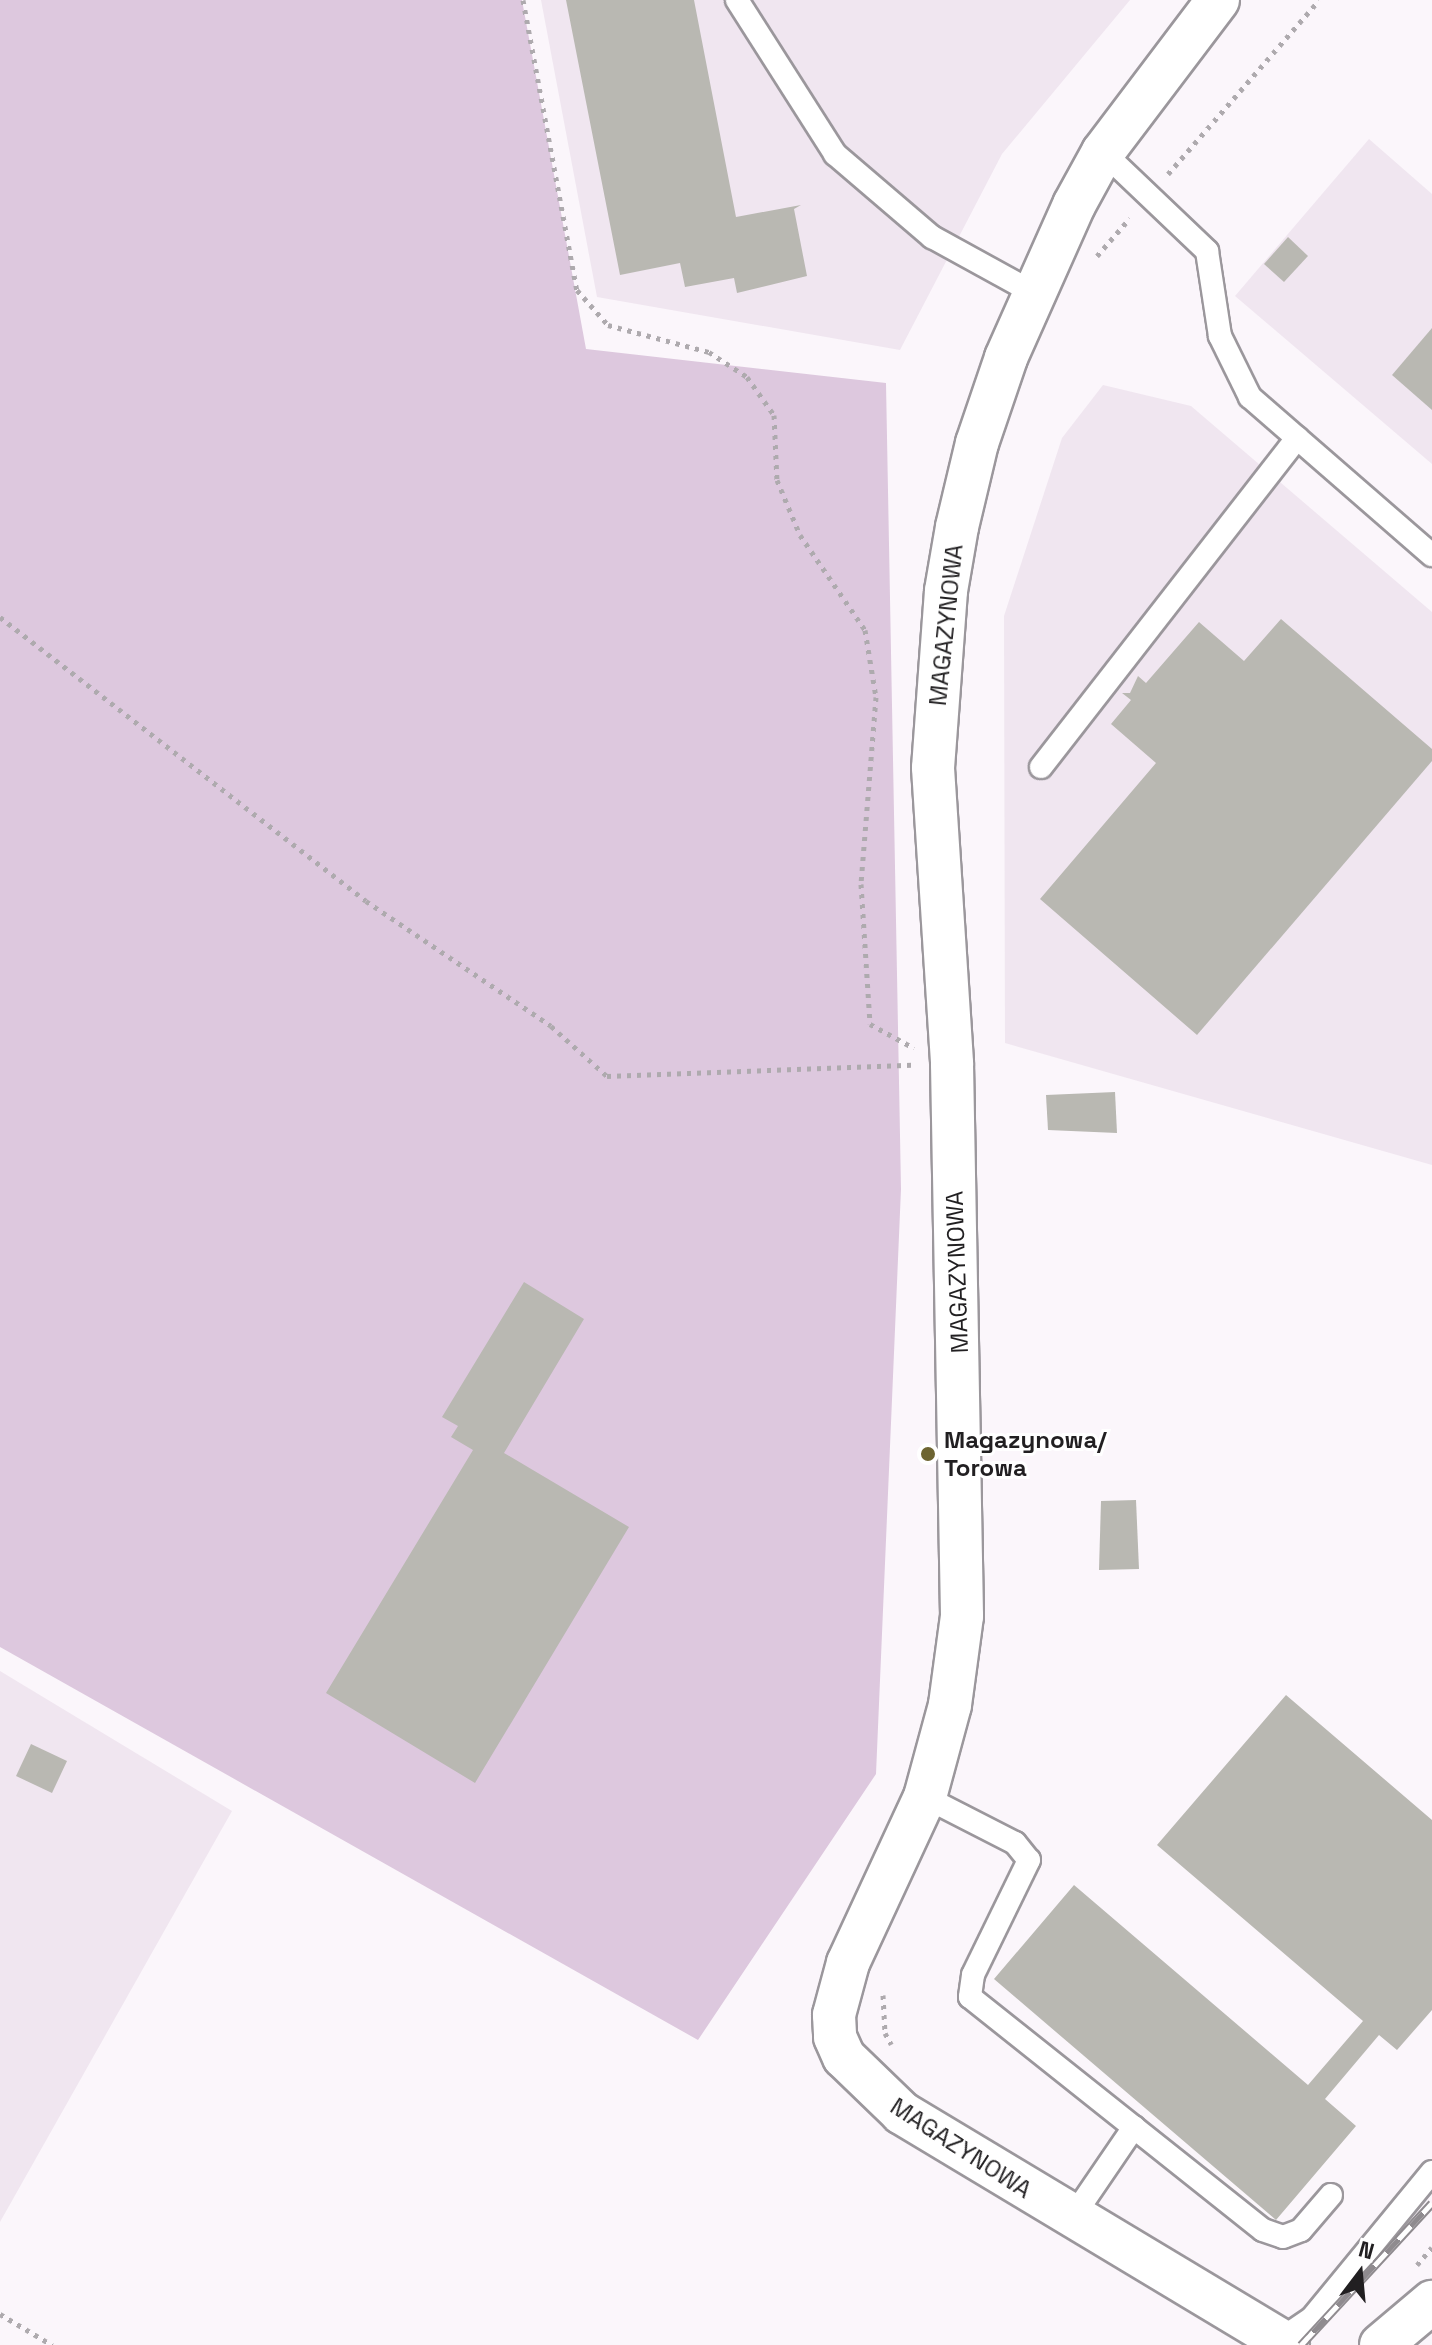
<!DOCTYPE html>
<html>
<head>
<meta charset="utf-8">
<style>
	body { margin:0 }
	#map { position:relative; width:1432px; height:2345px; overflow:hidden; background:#fbf6fb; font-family:"Space Grotesk",sans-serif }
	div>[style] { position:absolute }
	.built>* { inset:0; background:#f0e6f0 }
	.green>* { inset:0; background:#ddc8de }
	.building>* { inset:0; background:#b9b8b2 }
	.path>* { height:5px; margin-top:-2.5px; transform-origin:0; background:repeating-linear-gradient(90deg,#aeaaae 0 4px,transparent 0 10px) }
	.roads { filter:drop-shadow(2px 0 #9b979c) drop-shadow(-2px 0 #9b979c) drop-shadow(0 2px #9b979c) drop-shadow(0 -2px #9b979c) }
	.service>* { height:22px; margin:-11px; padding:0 11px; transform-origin:11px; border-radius:11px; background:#fff }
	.minor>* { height:42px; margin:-21px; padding:0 21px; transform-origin:21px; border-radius:21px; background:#fff }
	.rail>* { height:9px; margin-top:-4.5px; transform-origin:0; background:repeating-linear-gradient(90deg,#fff 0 18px,#8f8b8f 0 36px); box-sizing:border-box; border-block:2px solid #8f8b8f }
	.dots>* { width:22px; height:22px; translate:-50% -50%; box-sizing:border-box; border:4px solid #fff; border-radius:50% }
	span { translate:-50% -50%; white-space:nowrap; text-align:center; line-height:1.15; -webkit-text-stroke:6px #fff; paint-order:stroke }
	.street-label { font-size:24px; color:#211f21 }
	.poi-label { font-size:24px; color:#211f21; font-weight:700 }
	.left { translate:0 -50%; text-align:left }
	.north { position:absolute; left:1320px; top:2233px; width:80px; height:80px; -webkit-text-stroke:6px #fff; paint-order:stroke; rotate:16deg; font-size:22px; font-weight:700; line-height:32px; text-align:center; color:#211f21 }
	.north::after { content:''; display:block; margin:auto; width:28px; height:36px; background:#211f21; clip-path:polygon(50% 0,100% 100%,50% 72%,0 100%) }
</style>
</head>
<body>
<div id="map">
	<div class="built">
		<div style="clip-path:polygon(541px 0,1130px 0,1002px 154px,900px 350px,597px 297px)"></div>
		<div style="clip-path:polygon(1369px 139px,1432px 194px,1432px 464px,1235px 296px)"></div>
		<div style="clip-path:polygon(1103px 385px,1191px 406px,1432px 612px,1432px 1165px,1005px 1043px,1004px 616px,1062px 438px)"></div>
		<div style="clip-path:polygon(0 1671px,232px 1811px,0 2222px)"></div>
	</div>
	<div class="green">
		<div style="clip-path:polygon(0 0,522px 0,586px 349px,886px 383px,901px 1189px,876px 1774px,698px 2040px,0 1647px)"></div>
	</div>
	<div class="building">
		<div style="clip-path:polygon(566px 0,694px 0,736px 217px,801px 205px,794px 209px,807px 276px,737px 293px,734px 278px,685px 287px,680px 263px,620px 275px)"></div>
		<div style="clip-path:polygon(1288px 237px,1308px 256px,1284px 282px,1264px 264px)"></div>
		<div style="clip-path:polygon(1432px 328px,1432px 410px,1392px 375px)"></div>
		<div style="clip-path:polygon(1281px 619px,1432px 749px,1432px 761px,1197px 1035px,1040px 899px,1156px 763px,1111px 724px,1131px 700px,1122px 693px,1130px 693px,1138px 676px,1146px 683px,1199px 622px,1244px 661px)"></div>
		<div style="clip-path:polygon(1115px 1092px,1117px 1133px,1048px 1130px,1046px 1095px)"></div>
		<div style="clip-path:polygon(524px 1282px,584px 1319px,504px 1453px,629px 1527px,475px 1783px,326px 1693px,473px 1450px,451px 1437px,458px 1426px,442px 1417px)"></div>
		<div style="clip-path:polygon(1136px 1500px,1139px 1569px,1099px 1570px,1101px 1501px)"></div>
		<div style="clip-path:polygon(1286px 1695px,1432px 1820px,1432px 2010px,1397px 2050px,1379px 2035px,1325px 2099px,1356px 2126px,1276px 2220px,994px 1979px,1074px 1885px,1308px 2085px,1363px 2021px,1157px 1845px)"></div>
		<div style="clip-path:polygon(31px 1744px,67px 1761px,52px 1793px,16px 1776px)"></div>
	</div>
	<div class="path">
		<div style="left:523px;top:0;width:295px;rotate:79.5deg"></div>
		<div style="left:577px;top:290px;width:47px;rotate:48.5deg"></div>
		<div style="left:608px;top:325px;width:105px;rotate:15deg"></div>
		<div style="left:709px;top:352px;width:45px;rotate:33.3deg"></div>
		<div style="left:747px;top:377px;width:47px;rotate:54.6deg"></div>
		<div style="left:774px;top:415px;width:65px;rotate:87.4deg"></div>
		<div style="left:777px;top:480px;width:60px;rotate:67.3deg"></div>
		<div style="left:800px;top:535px;width:115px;rotate:55.6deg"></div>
		<div style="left:865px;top:630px;width:68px;rotate:80.7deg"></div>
		<div style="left:876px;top:697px;width:188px;rotate:94.6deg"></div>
		<div style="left:861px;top:884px;width:140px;rotate:86.3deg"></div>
		<div style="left:870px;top:1024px;width:50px;rotate:28.6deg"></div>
		<div style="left:1168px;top:174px;width:230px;rotate:-49deg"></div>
		<div style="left:1097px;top:256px;width:50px;rotate:-49deg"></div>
		<div style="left:0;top:617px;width:463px;rotate:37.8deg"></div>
		<div style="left:366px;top:901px;width:223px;rotate:34deg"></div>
		<div style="left:551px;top:1026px;width:75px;rotate:41.8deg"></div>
		<div style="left:607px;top:1076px;width:305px;rotate:-2.1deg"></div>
		<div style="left:883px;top:1995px;width:38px;rotate:87deg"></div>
		<div style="left:885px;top:2033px;width:13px;rotate:61deg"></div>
		<div style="left:1417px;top:2265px;width:23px;rotate:-50deg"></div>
		<div style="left:0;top:2314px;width:61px;rotate:30.8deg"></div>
	</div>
	<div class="roads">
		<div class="service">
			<div style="left:737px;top:0;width:183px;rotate:57.5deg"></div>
			<div style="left:835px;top:154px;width:128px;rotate:40.6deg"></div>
			<div style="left:932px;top:237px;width:114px;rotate:28.8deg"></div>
			<div style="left:1103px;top:152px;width:144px;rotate:43.6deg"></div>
			<div style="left:1207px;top:251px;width:86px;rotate:81.3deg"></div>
			<div style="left:1220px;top:336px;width:68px;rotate:63.8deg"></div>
			<div style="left:1250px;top:397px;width:241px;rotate:41deg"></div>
			<div style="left:1041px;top:767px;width:417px;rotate:-52.1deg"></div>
			<div style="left:925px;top:1797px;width:101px;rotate:27.1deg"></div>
			<div style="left:1015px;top:1843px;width:22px;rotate:51deg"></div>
			<div style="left:1029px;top:1860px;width:128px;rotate:116deg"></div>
			<div style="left:973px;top:1975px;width:22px;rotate:98deg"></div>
			<div style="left:970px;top:1997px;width:374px;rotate:38.5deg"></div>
			<div style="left:1263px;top:2230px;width:21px;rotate:19deg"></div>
			<div style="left:1283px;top:2237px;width:19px;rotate:-21deg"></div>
			<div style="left:1301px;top:2230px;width:46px;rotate:-49.4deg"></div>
			<div style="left:1072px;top:2218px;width:110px;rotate:-55.7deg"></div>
			<div style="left:1278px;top:2341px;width:41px;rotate:-34.1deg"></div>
			<div style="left:1312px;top:2318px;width:189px;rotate:-50.6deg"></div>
		</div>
		<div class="minor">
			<div style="left:1218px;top:0;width:191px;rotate:127.1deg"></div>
			<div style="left:1103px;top:152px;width:60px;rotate:118.7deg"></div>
			<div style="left:1074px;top:205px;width:167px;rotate:114deg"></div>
			<div style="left:1006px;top:358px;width:90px;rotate:108.8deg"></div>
			<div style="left:977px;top:443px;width:86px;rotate:103.4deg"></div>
			<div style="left:957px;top:527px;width:65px;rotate:99.8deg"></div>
			<div style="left:946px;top:591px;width:177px;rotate:94.2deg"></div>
			<div style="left:933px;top:768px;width:297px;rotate:86.3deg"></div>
			<div style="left:952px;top:1064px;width:552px;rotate:88.96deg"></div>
			<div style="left:962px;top:1616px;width:90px;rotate:97.7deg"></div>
			<div style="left:950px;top:1705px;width:95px;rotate:105.2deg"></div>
			<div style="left:925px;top:1797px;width:183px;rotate:114.9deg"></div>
			<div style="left:848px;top:1963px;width:54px;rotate:105.1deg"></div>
			<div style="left:834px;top:2015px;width:22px;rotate:87deg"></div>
			<div style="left:835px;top:2037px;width:22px;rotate:66deg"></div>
			<div style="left:844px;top:2057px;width:81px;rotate:44deg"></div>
			<div style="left:902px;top:2113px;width:450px;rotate:31deg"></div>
			<div style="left:1381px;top:2345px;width:67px;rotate:-40.1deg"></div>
		</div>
	</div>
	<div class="rail">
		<div style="left:1301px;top:2345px;width:193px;rotate:-47.3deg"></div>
	</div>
	<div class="dots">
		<div style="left:928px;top:1454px;background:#6d6431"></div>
	</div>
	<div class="street-label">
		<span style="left:946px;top:625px;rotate:-84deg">MAGAZYNOWA</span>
		<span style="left:957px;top:1272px;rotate:-92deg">MAGAZYNOWA</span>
		<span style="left:961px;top:2148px;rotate:33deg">MAGAZYNOWA</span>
	</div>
	<div class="poi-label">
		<span class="left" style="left:944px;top:1454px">Magazynowa/<br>Torowa</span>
	</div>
	<div class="north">N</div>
</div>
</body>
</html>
